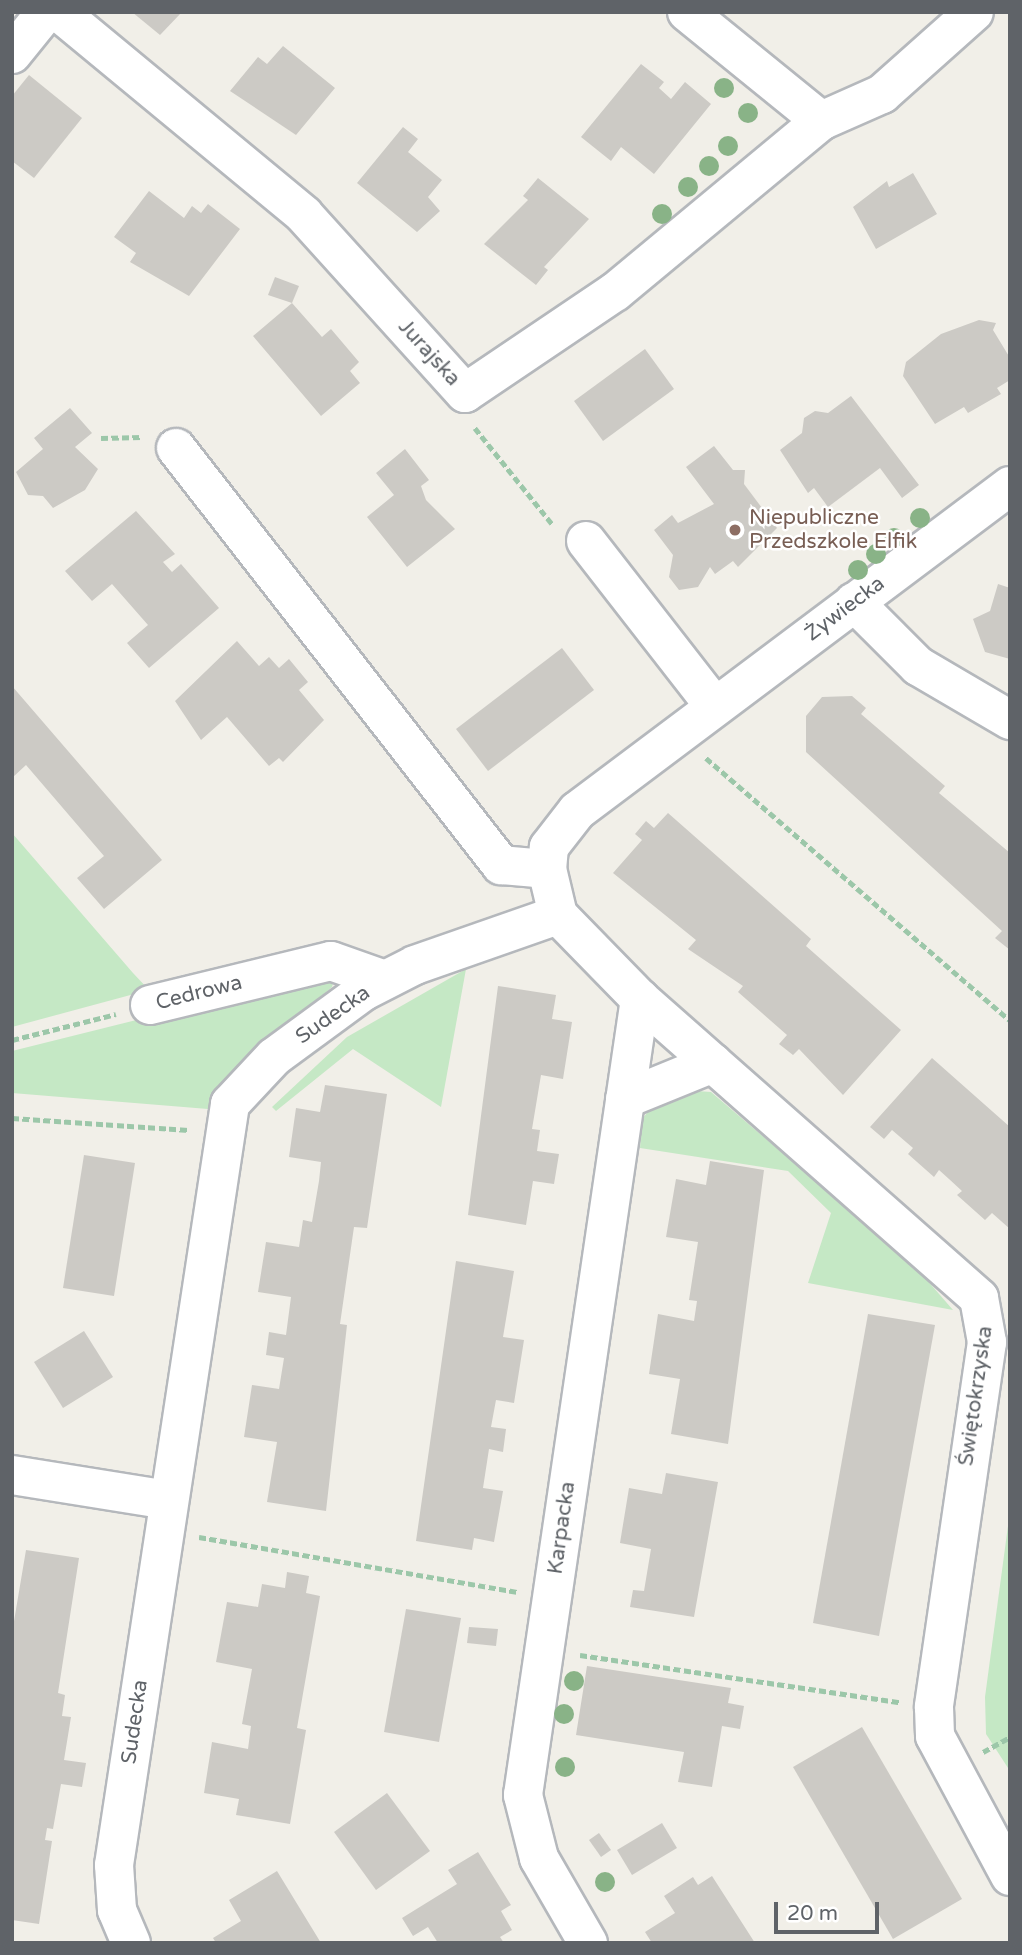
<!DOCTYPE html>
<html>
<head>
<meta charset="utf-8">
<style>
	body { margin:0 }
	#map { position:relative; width:1022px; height:1955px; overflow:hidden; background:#f1efe8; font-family:"Varela Round",sans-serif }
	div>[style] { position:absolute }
	.green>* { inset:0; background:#c5e8c5 }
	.building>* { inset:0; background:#cccac5 }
	.path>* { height:4.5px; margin-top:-2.25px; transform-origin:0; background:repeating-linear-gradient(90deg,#9cc7a9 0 7px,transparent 0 10.5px) }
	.roads { filter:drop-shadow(2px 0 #b5b8bc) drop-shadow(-2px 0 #b5b8bc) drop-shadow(0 2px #b5b8bc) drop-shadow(0 -2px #b5b8bc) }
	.minor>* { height:38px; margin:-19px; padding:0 19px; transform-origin:19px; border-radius:19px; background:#fff }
	.trees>* { width:20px; height:20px; margin:-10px; border-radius:50%; background:#89b387 }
	.dots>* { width:19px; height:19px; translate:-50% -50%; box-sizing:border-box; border:4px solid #fff; border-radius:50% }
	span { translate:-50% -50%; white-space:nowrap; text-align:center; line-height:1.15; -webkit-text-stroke:5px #fff; paint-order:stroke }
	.street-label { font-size:21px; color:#5f6368 }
	.education-label { font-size:21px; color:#785e54 }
	.left { translate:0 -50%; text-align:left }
	.frame { position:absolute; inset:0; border:14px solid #5f6368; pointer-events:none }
	.scale { position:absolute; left:774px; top:1902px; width:105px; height:32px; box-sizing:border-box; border:4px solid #5f6368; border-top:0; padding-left:9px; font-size:21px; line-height:24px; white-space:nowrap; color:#5f6368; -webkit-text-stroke:5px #fff; paint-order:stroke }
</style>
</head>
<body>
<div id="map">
	<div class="green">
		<div style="clip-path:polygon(12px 833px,133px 973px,149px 990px,12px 1027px)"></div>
		<div style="clip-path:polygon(466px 969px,441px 1107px,353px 1049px,276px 1111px,272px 1107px,347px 1037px)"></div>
		<div style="clip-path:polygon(321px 974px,334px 979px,332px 987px,234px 1073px,208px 1109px,12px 1093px,12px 1051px)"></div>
		<div style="clip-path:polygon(683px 1090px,711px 1092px,913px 1264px,953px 1310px,808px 1283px,831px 1213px,788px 1171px,640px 1148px,642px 1119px,656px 1102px)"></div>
		<div style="clip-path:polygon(1010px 1511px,1010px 1771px,986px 1734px,985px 1697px)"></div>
	</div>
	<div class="building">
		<div style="clip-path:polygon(132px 12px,182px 12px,160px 35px)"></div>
		<div style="clip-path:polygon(283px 46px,335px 88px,296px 135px,230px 91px,258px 57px,267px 64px)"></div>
		<div style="clip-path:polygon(641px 64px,664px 82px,659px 88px,671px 99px,685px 82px,711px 104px,654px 174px,621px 147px,611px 161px,581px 137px)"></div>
		<div style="clip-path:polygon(29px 75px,82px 118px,34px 178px,12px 161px,12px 96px)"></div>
		<div style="clip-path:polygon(403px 127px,418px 139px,408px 152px,442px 180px,428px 197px,440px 211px,417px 232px,357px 183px)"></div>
		<div style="clip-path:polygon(913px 173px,937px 214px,876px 249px,853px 207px,887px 181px,889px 187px)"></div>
		<div style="clip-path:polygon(538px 178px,589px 219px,544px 267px,548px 270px,536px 285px,484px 244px,528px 200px,523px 196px)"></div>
		<div style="clip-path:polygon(149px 191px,184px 218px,192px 206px,201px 213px,208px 204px,240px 229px,189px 296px,130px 262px,136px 253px,114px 237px)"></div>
		<div style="clip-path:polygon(275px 277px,299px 286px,292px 303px,268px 295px)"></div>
		<div style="clip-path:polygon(292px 303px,322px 337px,331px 329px,359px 362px,350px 371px,360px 383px,321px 416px,253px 336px)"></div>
		<div style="clip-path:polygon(979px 320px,996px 323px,993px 330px,1010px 358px,1010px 380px,997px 388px,1001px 394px,968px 413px,964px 407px,935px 424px,903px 376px,906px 362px,941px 334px)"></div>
		<div style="clip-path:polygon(645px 349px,674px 389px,603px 441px,574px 401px)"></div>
		<div style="clip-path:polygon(851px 396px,919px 485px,902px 498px,880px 468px,828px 507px,814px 488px,808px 493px,780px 450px,802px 433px,804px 418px,815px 411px,828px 413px)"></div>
		<div style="clip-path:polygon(70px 408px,92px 433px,75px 447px,98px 469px,85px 490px,53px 508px,43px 496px,28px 495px,16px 472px,43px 449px,34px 438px)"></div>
		<div style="clip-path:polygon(714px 446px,733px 470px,745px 470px,744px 484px,777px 528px,738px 567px,733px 561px,715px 574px,710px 567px,698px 587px,679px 590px,669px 577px,673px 555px,654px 530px,672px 515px,678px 523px,714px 504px,686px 467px)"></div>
		<div style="clip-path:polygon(405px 449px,429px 480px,421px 486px,426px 500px,455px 529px,407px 567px,367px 517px,394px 495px,376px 473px)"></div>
		<div style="clip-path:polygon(136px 511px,175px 554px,163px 562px,172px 572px,181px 564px,219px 608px,149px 668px,127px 643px,148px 625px,112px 584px,92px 601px,65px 571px)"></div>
		<div style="clip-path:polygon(998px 584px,1010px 588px,1010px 659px,985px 652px,973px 619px,990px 611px)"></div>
		<div style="clip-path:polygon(237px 641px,259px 666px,269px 657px,279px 668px,289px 659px,308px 682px,299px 690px,324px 720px,283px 762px,279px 758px,269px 766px,227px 717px,201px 740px,175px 701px)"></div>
		<div style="clip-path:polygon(562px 648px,594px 690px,488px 771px,456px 729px)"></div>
		<div style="clip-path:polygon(12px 686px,162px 860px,104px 909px,77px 878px,104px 856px,26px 765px,12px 778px)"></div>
		<div style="clip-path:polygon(852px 696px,866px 708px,861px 714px,945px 786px,939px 793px,1010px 853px,1010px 950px,995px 938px,1002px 931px,806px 752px,806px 716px,822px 697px)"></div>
		<div style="clip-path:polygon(668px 813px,811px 939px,806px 946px,901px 1030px,843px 1095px,799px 1049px,793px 1055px,779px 1044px,787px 1035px,738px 992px,743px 986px,688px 949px,696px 940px,613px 873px,642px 840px,635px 834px,646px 821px,654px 828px)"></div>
		<div style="clip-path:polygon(498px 986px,556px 995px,552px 1019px,572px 1022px,563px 1079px,541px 1075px,532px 1129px,540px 1130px,537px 1151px,559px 1154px,554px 1184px,533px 1181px,526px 1225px,468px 1215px)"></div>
		<div style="clip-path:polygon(932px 1058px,1010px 1127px,1010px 1229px,992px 1213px,985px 1220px,957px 1195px,962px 1191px,949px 1179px,939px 1170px,934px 1177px,908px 1154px,913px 1148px,892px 1130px,884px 1139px,870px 1127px)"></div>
		<div style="clip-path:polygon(325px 1085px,387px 1094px,367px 1228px,354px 1227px,340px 1324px,347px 1325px,326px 1511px,267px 1502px,277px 1442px,244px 1437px,252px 1385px,279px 1389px,284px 1358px,266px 1355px,269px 1332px,286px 1335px,291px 1297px,258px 1292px,266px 1242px,299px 1247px,303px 1220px,312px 1222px,319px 1181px,321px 1162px,289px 1157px,296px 1108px,320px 1112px)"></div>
		<div style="clip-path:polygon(84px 1155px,135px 1163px,114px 1296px,63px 1288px)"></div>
		<div style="clip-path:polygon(710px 1161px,764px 1170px,728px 1444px,671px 1434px,680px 1379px,649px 1374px,658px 1314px,694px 1321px,697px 1301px,689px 1300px,698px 1242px,666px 1237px,676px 1179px,706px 1185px)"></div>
		<div style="clip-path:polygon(456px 1261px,514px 1271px,503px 1337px,524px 1340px,514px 1403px,496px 1400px,491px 1427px,506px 1429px,503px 1452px,489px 1449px,483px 1488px,503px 1491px,494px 1542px,474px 1538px,472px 1550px,416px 1541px)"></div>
		<div style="clip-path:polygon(868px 1314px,935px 1325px,879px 1636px,813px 1623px)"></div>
		<div style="clip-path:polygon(84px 1331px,113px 1377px,63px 1408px,34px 1362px)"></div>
		<div style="clip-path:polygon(666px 1473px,718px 1482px,694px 1617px,630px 1607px,633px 1590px,644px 1591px,651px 1549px,620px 1543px,629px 1488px,662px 1494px)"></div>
		<div style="clip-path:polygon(26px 1550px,79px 1558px,58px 1693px,65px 1695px,62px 1716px,71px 1717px,64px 1760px,86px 1763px,82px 1787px,61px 1784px,53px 1829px,47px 1828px,45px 1840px,52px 1841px,39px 1924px,12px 1920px,12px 1633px)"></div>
		<div style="clip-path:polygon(287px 1572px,309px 1576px,306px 1593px,320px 1596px,297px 1728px,306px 1730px,290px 1824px,236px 1815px,239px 1799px,204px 1793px,212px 1742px,248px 1749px,251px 1726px,242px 1724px,252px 1669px,216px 1662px,227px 1602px,258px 1607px,262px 1584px,285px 1588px)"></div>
		<div style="clip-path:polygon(406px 1609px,461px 1618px,439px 1742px,384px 1732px)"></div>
		<div style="clip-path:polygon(469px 1627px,498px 1629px,496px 1646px,467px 1643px)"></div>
		<div style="clip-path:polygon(587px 1666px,731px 1688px,728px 1703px,744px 1706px,740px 1729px,722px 1726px,712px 1787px,678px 1782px,684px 1752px,576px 1735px)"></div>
		<div style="clip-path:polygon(862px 1727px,962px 1899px,893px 1939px,793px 1767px)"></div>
		<div style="clip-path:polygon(387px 1793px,430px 1851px,376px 1890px,334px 1832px)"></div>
		<div style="clip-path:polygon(662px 1823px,677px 1848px,632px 1875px,617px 1850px)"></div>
		<div style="clip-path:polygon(599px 1833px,611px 1850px,601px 1857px,589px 1840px)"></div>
		<div style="clip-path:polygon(478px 1852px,511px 1905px,501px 1911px,512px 1930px,500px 1937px,504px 1943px,438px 1943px,428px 1927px,413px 1936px,402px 1918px,457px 1884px,448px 1870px)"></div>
		<div style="clip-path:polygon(277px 1871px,321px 1943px,216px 1943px,213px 1938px,241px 1921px,229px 1900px)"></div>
		<div style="clip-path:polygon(712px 1876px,755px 1943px,652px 1943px,645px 1932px,675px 1913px,664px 1896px,693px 1877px,698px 1885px)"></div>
	</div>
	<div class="path">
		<div style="left:475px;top:428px;width:124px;rotate:51.2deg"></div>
		<div style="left:101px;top:438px;width:41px;rotate:-1.4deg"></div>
		<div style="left:706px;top:758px;width:401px;rotate:40.8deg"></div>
		<div style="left:12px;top:1040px;width:107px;rotate:-14deg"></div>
		<div style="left:12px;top:1118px;width:177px;rotate:3.9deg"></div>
		<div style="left:199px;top:1537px;width:324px;rotate:9.8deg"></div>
		<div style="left:580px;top:1655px;width:323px;rotate:8.4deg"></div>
		<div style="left:983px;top:1752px;width:31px;rotate:-29deg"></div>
	</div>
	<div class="roads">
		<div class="minor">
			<div style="left:59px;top:12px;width:318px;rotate:39.6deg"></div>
			<div style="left:304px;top:215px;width:240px;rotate:47.9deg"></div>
			<div style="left:465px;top:393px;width:181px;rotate:-34deg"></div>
			<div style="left:615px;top:292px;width:268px;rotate:-39.7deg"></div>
			<div style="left:821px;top:121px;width:67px;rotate:-23.9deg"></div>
			<div style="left:882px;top:94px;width:123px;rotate:-41.7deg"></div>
			<div style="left:687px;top:12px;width:173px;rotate:39.1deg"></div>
			<div style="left:12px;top:54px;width:54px;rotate:-51deg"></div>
			<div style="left:176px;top:448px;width:529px;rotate:52.07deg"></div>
			<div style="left:501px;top:865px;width:46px;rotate:5deg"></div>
			<div style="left:1010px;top:486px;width:541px;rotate:143.11deg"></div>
			<div style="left:577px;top:811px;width:46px;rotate:127.9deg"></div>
			<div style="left:549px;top:847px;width:22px;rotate:95deg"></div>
			<div style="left:547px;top:869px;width:47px;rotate:76.6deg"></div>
			<div style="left:558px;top:915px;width:117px;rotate:45.7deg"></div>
			<div style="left:640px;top:999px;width:452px;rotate:41.4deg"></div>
			<div style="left:979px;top:1298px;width:45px;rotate:79.7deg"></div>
			<div style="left:987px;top:1342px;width:369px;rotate:98.3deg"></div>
			<div style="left:934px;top:1707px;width:29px;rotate:88deg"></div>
			<div style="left:935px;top:1736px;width:159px;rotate:61.8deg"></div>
			<div style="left:586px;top:541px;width:210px;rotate:52.1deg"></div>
			<div style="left:854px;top:602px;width:91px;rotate:45deg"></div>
			<div style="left:918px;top:666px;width:107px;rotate:30.4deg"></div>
			<div style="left:150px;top:1005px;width:186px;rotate:-13.7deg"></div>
			<div style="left:331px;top:961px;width:57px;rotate:19.4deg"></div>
			<div style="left:625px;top:1099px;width:95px;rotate:-22.2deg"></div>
			<div style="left:12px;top:1475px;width:158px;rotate:9.1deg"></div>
			<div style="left:131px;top:1943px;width:36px;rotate:-113deg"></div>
			<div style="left:117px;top:1910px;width:45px;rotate:-93.8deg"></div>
			<div style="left:114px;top:1865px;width:770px;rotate:-81.33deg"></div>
			<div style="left:230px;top:1104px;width:64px;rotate:-46.9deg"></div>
			<div style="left:274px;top:1057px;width:112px;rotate:-36.3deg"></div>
			<div style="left:364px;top:991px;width:57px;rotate:-27deg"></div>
			<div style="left:415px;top:965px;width:151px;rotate:-19.3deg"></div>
			<div style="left:588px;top:1943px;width:98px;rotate:-120deg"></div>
			<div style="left:539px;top:1858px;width:65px;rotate:-104.3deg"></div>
			<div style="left:523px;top:1795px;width:805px;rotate:-81.64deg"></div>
		</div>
	</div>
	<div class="trees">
		<div style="left:724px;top:88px"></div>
		<div style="left:748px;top:113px"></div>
		<div style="left:728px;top:146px"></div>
		<div style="left:709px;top:166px"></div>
		<div style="left:688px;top:187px"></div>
		<div style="left:662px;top:214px"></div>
		<div style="left:920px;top:518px"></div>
		<div style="left:894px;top:538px"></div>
		<div style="left:876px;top:554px"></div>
		<div style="left:858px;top:570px"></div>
		<div style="left:574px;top:1681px"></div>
		<div style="left:564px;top:1714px"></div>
		<div style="left:565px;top:1767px"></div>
		<div style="left:605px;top:1882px"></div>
	</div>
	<div class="dots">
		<div style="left:735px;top:530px;background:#8d6e63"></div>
	</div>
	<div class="street-label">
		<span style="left:429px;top:353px;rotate:48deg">Jurajska</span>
		<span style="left:845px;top:609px;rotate:-37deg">Żywiecka</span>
		<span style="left:199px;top:993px;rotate:-14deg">Cedrowa</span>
		<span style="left:333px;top:1015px;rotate:-35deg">Sudecka</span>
		<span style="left:976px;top:1396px;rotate:-82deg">Świętokrzyska</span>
		<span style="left:562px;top:1528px;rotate:-82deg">Karpacka</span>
		<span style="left:135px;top:1722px;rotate:-82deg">Sudecka</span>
	</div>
	<div class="education-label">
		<span class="left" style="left:749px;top:530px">Niepubliczne<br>Przedszkole Elfik</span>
	</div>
	<div class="frame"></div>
	<div class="scale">20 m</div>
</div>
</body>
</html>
